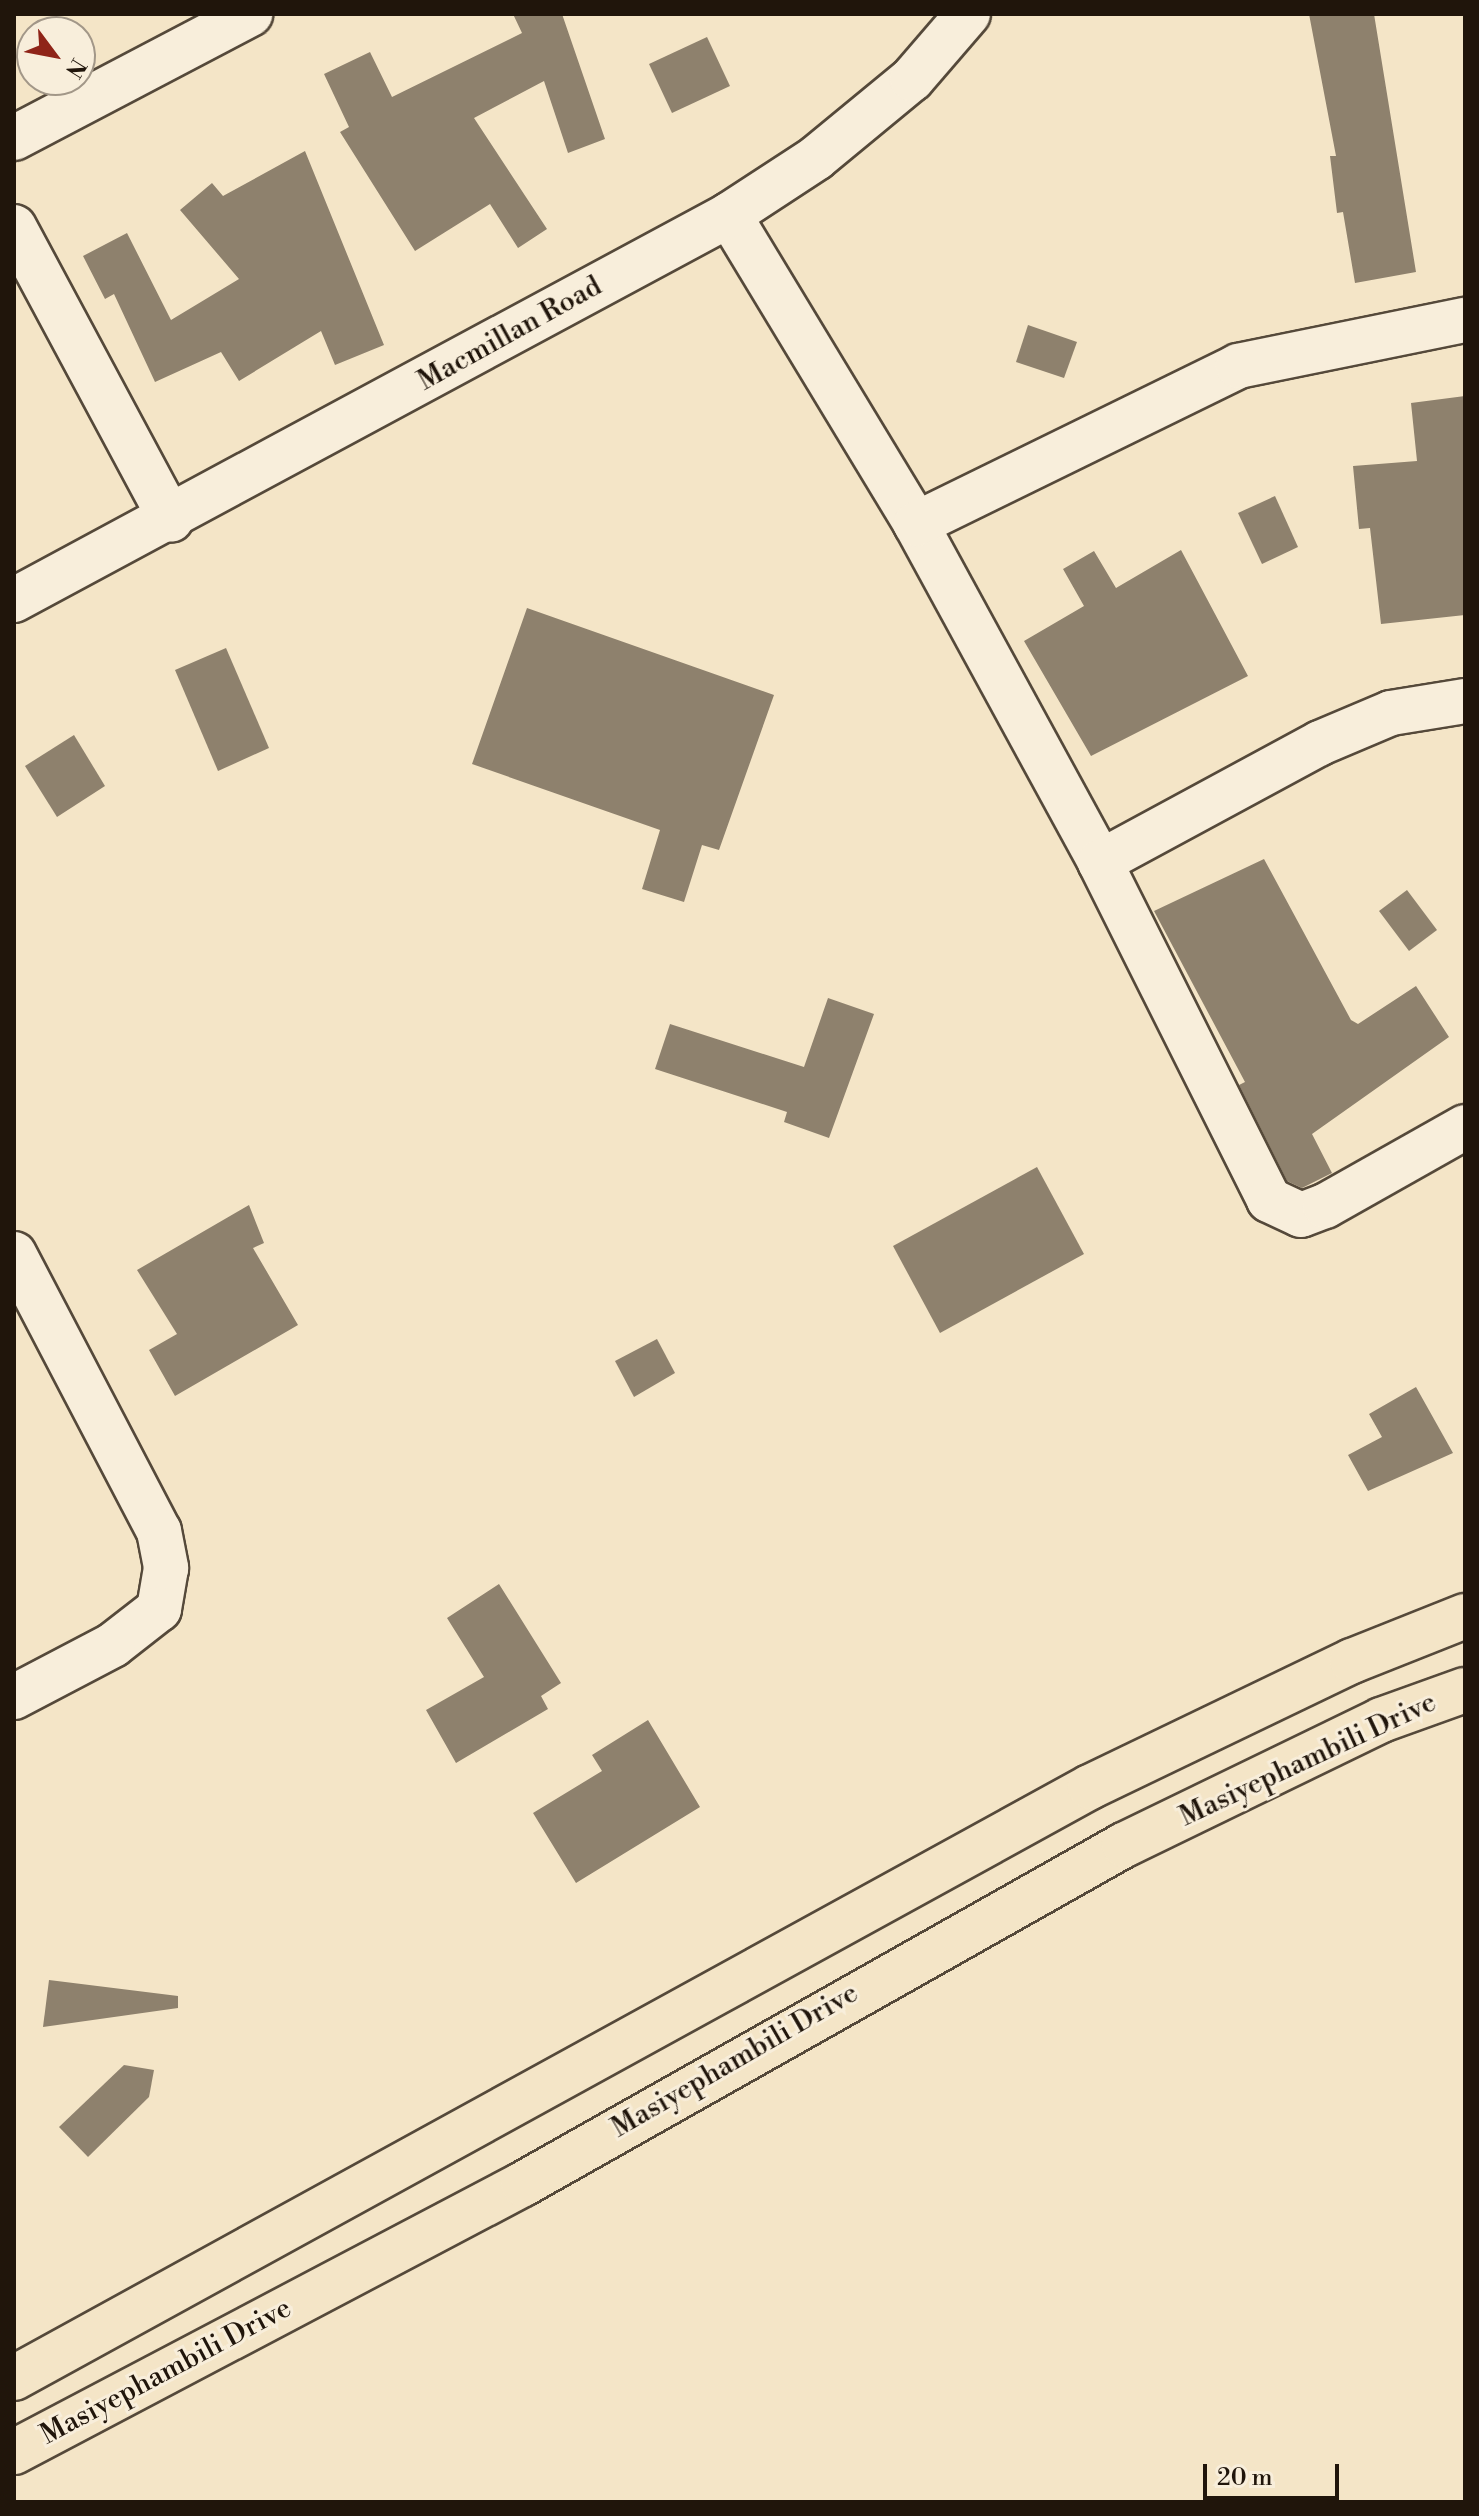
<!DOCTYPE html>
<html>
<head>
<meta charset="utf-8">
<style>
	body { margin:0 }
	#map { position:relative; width:1479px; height:2516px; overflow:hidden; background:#f4e5c7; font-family:"Libre Bodoni",serif }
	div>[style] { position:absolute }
	.building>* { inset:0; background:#8e816d }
	.roads { filter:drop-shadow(2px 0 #55493a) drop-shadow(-2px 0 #55493a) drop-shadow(0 2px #55493a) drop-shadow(0 -2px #55493a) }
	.street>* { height:44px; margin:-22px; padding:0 22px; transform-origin:22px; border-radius:22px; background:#f8eedb }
	.primary>* { height:44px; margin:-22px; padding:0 22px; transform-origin:22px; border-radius:22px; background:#f4e5c7 }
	span { translate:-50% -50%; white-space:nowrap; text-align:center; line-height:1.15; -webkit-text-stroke:6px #f8eedb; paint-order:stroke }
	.street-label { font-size:28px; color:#20150b }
	.frame { position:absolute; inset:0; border:16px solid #20150b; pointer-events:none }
	.north { position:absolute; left:16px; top:16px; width:80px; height:80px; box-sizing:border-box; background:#f8eedb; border:2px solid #a29788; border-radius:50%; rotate:122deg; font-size:22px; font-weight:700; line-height:32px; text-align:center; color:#20150b }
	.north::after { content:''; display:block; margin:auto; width:28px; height:36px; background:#8f2418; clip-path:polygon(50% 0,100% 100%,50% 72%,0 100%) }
	.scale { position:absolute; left:1203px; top:2464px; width:136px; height:36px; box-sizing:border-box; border:4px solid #20150b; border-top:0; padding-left:10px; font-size:24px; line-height:28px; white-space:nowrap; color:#20150b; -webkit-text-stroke:6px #f8eedb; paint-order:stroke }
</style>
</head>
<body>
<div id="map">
	<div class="building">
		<div style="clip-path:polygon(513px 14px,562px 14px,605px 139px,568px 153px,544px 81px,474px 118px,547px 229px,518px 248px,490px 204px,415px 251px,340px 132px,349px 127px,324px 74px,370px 52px,392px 97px,522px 33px)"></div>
		<div style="clip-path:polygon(1309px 14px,1374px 14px,1416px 272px,1355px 283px,1343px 212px,1337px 213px,1330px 156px,1336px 156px)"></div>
		<div style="clip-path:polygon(707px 37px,730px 86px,672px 113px,649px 64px)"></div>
		<div style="clip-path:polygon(305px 151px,384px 345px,335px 365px,321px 331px,239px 381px,221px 352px,155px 382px,114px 294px,105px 299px,83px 256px,127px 233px,171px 320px,239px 279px,180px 210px,212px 183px,223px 196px)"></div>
		<div style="clip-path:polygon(1028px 325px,1077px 342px,1064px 378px,1016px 362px)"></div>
		<div style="clip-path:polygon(1465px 396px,1465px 615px,1381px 624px,1370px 528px,1359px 529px,1353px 466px,1417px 461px,1411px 403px)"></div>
		<div style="clip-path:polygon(1275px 496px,1298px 547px,1262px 564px,1238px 513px)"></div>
		<div style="clip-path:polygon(1181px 550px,1248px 676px,1091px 756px,1024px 641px,1084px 606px,1063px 569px,1094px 551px,1116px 588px)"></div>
		<div style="clip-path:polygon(527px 608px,774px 695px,719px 850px,702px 845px,684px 902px,642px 889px,660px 830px,472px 764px)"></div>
		<div style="clip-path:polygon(226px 648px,269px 748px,218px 771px,175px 670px)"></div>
		<div style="clip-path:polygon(74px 735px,105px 786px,57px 817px,25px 766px)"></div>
		<div style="clip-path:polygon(1264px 859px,1351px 1020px,1358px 1024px,1416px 986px,1449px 1037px,1312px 1134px,1332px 1173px,1302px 1188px,1287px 1181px,1239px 1085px,1245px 1082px,1154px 911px)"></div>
		<div style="clip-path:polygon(1407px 890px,1437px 930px,1409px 951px,1379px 911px)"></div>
		<div style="clip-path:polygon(828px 998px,874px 1014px,829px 1138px,784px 1122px,787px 1112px,655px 1069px,670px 1024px,804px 1067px)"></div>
		<div style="clip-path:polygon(1037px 1167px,1084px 1254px,940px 1333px,893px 1246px)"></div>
		<div style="clip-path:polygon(249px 1205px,264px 1243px,253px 1248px,298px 1325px,175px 1396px,149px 1350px,177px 1334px,137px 1270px)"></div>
		<div style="clip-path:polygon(657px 1339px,675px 1373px,634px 1397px,615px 1361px)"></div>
		<div style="clip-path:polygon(1416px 1387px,1453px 1453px,1368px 1491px,1348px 1455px,1382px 1437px,1369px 1414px)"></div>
		<div style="clip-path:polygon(499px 1584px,561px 1683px,541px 1696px,548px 1709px,456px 1763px,426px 1710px,484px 1677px,447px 1618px)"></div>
		<div style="clip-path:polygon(648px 1720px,700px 1807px,576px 1883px,533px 1813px,602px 1771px,592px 1755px)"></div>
		<div style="clip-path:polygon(49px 1980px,178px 1996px,178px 2008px,43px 2027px)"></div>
		<div style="clip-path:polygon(124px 2065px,154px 2070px,149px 2097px,88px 2157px,59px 2127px)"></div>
	</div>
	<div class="roads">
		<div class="street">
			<div style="left:14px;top:138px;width:267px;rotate:-27.7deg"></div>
			<div style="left:729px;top:215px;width:361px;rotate:58.8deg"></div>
			<div style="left:916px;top:524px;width:385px;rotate:61.4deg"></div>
			<div style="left:1100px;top:862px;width:378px;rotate:63.4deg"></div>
			<div style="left:1269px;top:1200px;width:35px;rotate:25deg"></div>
			<div style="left:1301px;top:1215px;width:26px;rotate:-21deg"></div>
			<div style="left:1325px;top:1206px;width:161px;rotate:-29.4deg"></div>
			<div style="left:14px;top:227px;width:332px;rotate:61.8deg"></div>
			<div style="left:916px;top:524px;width:359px;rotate:-26.1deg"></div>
			<div style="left:1238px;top:366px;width:232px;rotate:-11.5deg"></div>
			<div style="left:14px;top:600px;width:812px;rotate:-28.3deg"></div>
			<div style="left:729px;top:215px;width:104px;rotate:-33.2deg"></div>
			<div style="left:816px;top:158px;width:124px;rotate:-39.5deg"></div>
			<div style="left:912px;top:79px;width:86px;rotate:-49.3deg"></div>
			<div style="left:1100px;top:862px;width:250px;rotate:-28.4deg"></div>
			<div style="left:1320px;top:743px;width:77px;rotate:-22.9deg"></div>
			<div style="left:1391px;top:713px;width:75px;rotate:-9.2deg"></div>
			<div style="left:14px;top:1254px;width:313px;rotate:62.4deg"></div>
			<div style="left:159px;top:1531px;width:38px;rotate:79deg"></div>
			<div style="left:166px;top:1568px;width:42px;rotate:99.7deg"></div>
			<div style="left:159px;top:1609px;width:58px;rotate:142deg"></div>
			<div style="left:113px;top:1645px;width:112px;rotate:152.3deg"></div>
		</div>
		<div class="primary">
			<div style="left:14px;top:2378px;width:1228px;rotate:-28.78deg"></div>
			<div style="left:1090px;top:1787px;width:291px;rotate:-25.7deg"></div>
			<div style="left:1352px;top:1661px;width:122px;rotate:-21.7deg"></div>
			<div style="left:14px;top:2452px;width:575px;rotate:-27.77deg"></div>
			<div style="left:523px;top:2184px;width:690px;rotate:-29.43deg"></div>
			<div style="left:1124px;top:1845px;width:286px;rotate:-25.9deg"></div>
			<div style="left:1381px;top:1720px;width:89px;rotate:-19.7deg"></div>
		</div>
	</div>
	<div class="street-label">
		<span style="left:510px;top:334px;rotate:-29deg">Macmillan Road</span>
		<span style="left:1308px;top:1760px;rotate:-25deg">Masiyephambili Drive</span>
		<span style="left:735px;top:2061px;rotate:-30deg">Masiyephambili Drive</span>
		<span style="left:166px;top:2372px;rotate:-28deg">Masiyephambili Drive</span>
	</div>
	<div class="frame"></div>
	<div class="north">N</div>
	<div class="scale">20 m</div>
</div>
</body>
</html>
